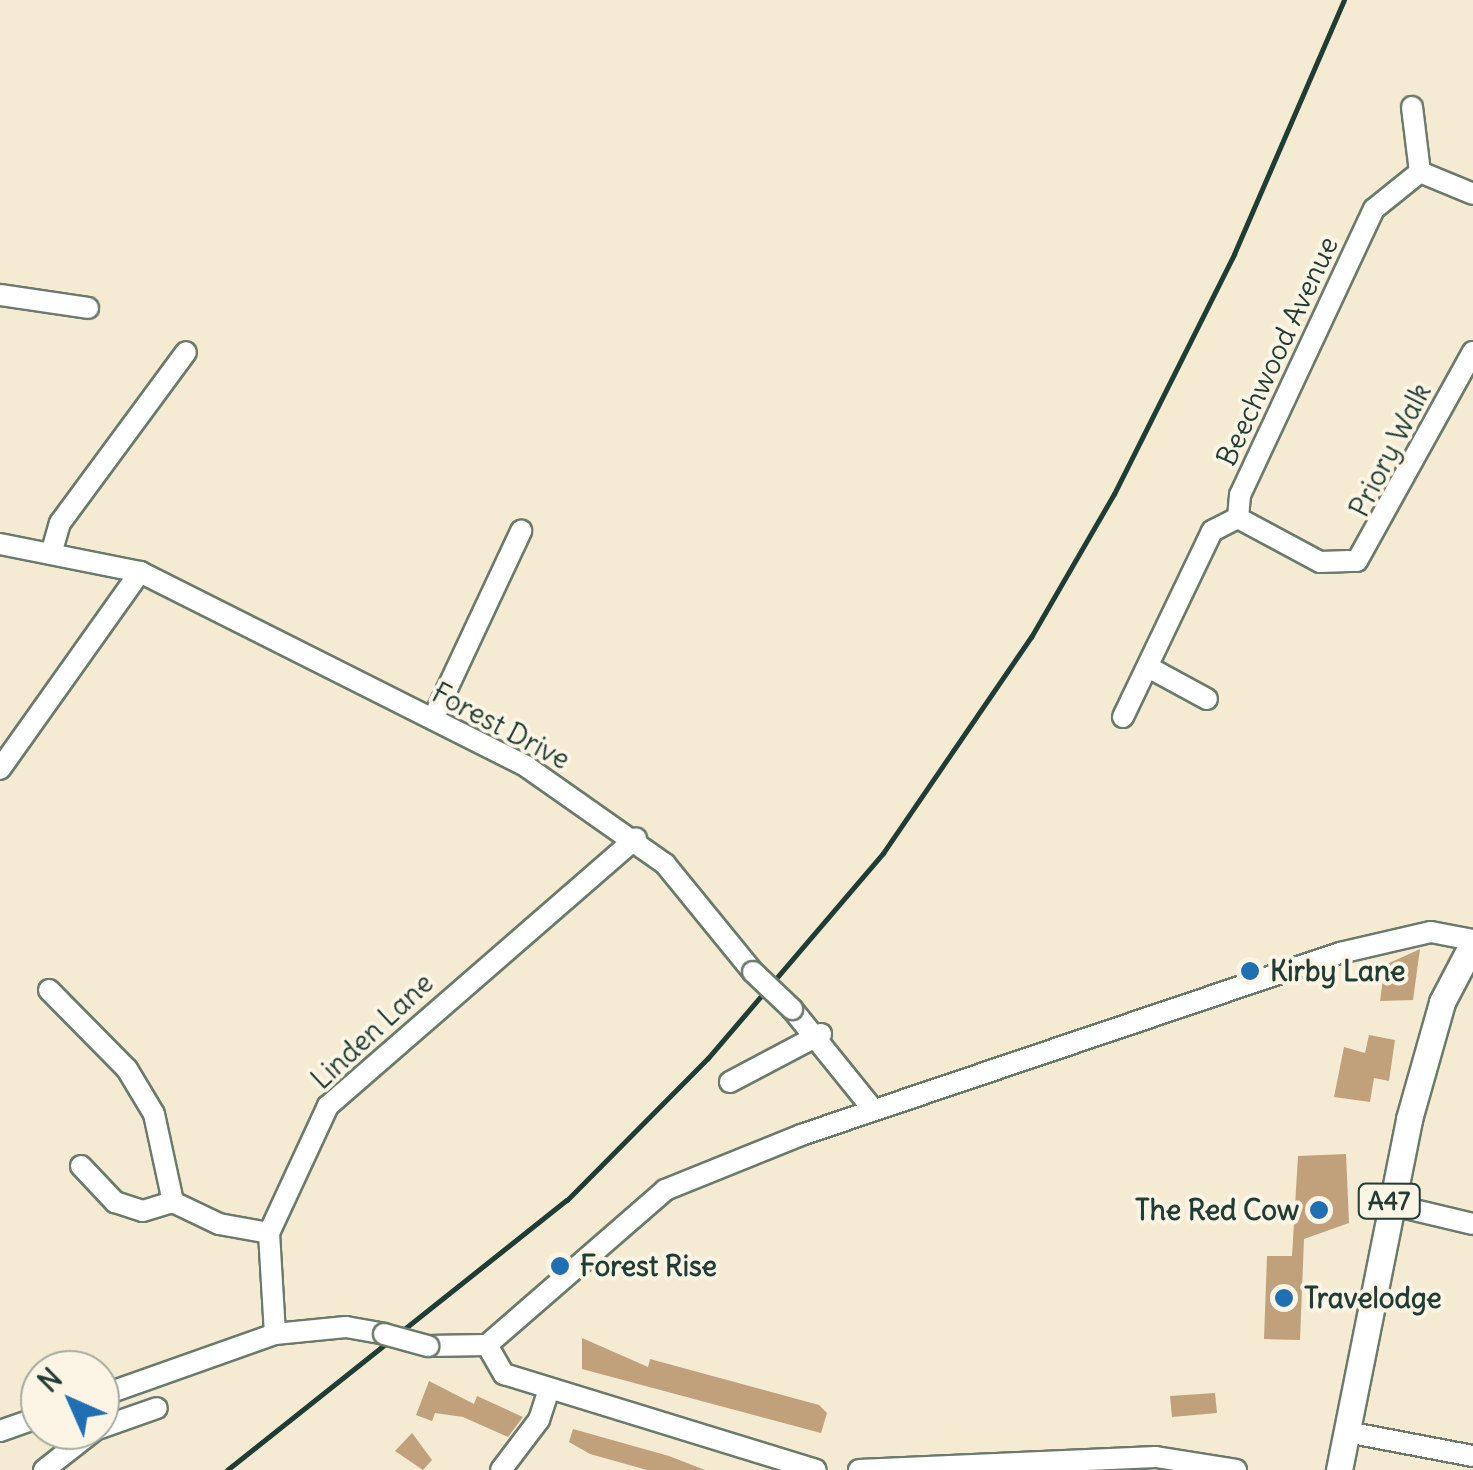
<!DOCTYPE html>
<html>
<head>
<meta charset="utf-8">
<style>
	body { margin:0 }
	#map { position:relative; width:1473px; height:1470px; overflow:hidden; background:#f4ebd2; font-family:Delius,sans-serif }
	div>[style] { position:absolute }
	.building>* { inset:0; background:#c0a17c }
	.roads { filter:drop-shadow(2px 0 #6a7a6b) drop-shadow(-2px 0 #6a7a6b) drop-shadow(0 2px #6a7a6b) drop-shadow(0 -2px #6a7a6b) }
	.minor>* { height:20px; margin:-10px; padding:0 10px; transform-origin:10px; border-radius:10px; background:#fff }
	.major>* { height:25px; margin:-12.5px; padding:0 12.5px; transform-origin:12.5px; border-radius:12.5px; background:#fff }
	.rail>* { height:5px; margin:-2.5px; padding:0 2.5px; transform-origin:2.5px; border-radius:2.5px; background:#1f3d34 }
	.bridges { filter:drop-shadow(2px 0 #6a7a6b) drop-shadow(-2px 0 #6a7a6b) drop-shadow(0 2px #6a7a6b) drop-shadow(0 -2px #6a7a6b) }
	.minor-bridge>* { height:20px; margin:-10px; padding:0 10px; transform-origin:10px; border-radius:10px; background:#fff }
	.dots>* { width:28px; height:28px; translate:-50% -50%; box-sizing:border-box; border:5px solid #fcf5e5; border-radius:50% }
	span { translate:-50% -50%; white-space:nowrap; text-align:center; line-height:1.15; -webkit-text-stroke:8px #fcf5e5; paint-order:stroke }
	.shield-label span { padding:2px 8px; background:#fcf5e5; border:2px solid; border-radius:8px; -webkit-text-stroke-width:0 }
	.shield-label { font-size:25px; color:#1f3d34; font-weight:700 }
	.street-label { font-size:28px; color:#1f3d34 }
	.poi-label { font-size:28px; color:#1f3d34; font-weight:700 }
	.left { translate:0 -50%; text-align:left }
	.right { translate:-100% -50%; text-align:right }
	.north { position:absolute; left:20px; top:1350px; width:100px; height:100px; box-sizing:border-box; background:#fcf5e5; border:2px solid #a4ab9e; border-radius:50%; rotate:315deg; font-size:28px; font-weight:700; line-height:40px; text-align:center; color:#1f3d34 }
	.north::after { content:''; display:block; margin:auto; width:35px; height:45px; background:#1f6fb2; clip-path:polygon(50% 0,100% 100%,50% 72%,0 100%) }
</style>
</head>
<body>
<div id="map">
	<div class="building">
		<div style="clip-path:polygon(1420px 949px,1413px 1000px,1380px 1001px,1385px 965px)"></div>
		<div style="clip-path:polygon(1369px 1035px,1395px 1040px,1389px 1081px,1374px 1078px,1370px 1102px,1334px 1097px,1344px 1047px,1365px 1053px)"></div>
		<div style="clip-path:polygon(1346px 1154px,1349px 1223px,1304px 1239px,1300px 1340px,1264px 1339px,1267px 1256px,1292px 1256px,1298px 1156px)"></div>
		<div style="clip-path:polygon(582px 1338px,648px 1367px,650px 1359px,819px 1405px,827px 1413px,821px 1433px,582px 1369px)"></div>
		<div style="clip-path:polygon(429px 1381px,474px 1404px,477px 1396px,523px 1417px,508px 1437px,463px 1417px,435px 1413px,432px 1421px,416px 1415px)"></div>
		<div style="clip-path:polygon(1215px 1393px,1217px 1413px,1172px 1417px,1170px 1396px)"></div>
		<div style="clip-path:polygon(573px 1429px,669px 1456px,705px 1470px,647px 1470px,590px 1454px,569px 1442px)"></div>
		<div style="clip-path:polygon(412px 1433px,432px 1460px,423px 1470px,395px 1451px)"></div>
	</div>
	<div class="roads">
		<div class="minor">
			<div style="left:1412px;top:107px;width:65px;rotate:83deg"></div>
			<div style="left:0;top:295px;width:89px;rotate:8.4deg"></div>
			<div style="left:1238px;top:518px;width:23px;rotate:-85deg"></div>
			<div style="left:1240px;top:495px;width:316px;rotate:-64.9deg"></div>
			<div style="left:1374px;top:209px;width:59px;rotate:-38.8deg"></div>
			<div style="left:1420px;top:172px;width:57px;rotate:22.5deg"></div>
			<div style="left:1238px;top:518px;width:93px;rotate:28.2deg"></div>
			<div style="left:1320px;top:562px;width:37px;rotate:-2deg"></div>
			<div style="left:1357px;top:561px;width:239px;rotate:-61deg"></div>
			<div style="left:0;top:544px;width:143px;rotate:11.3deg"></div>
			<div style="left:140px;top:572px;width:433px;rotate:26.7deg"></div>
			<div style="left:527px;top:767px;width:169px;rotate:35.1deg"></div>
			<div style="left:665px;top:864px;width:139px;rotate:50.8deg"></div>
			<div style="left:51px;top:554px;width:32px;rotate:-74deg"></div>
			<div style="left:60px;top:523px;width:212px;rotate:-53.6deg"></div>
			<div style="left:1148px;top:667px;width:67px;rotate:28.5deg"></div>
			<div style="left:1123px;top:717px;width:206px;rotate:-64.4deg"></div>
			<div style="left:1212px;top:531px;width:29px;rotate:-27deg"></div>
			<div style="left:433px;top:719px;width:208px;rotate:-64.9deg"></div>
			<div style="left:0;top:769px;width:242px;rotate:-54.6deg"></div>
			<div style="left:49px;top:990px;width:111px;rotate:45.4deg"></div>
			<div style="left:127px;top:1069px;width:52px;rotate:59deg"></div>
			<div style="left:154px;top:1114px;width:90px;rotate:77.8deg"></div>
			<div style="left:792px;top:1009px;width:127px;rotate:51.1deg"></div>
			<div style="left:730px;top:1082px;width:103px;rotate:-27.8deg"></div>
			<div style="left:81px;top:1166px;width:50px;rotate:46.6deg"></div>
			<div style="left:115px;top:1202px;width:29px;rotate:18deg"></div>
			<div style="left:143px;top:1211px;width:31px;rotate:-17deg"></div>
			<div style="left:173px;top:1202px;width:51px;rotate:25.6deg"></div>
			<div style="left:219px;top:1224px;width:51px;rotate:10.2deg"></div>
			<div style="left:1389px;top:1204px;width:86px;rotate:13.4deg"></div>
			<div style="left:275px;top:1334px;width:101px;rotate:-93.4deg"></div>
			<div style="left:269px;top:1233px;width:140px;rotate:-65.1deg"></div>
			<div style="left:328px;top:1106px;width:408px;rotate:-41deg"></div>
			<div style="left:487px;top:1345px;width:34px;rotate:60deg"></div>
			<div style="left:504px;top:1374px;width:326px;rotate:17.1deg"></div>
			<div style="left:428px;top:1346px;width:59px;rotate:-1deg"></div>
			<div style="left:487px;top:1345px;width:236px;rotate:-41deg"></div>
			<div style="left:665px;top:1190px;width:147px;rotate:-22deg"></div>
			<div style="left:801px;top:1135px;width:569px;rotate:-18.66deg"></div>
			<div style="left:1340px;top:953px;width:93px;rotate:-13deg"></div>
			<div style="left:1431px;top:932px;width:43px;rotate:10.8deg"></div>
			<div style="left:100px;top:1396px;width:186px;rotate:-19.5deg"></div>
			<div style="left:275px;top:1334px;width:71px;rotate:-5.6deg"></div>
			<div style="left:346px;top:1327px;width:39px;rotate:10deg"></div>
			<div style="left:100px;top:1428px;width:60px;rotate:-19.3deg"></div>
			<div style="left:0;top:1431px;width:42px;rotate:-19.3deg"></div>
			<div style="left:1347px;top:1432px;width:128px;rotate:10.8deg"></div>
			<div style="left:44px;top:1470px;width:65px;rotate:-38.1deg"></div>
			<div style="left:501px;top:1470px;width:63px;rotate:-52.8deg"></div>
			<div style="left:539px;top:1420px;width:33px;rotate:-72deg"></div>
			<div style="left:859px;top:1470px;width:297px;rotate:-2.5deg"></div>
			<div style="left:1156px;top:1457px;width:81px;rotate:9.2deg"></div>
		</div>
		<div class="major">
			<div style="left:1339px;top:1470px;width:358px;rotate:-78.7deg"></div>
			<div style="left:1409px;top:1119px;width:122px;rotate:-74.2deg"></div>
			<div style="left:1442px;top:1002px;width:67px;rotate:-62.3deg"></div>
		</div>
	</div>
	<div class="rail">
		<div style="left:227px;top:1470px;width:434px;rotate:-38.5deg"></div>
		<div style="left:567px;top:1200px;width:200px;rotate:-45.2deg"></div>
		<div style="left:708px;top:1058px;width:270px;rotate:-49.5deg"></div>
		<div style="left:883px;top:853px;width:262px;rotate:-55.6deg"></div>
		<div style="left:1031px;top:637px;width:165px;rotate:-59.9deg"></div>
		<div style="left:1114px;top:494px;width:268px;rotate:-63.4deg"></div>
		<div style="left:1234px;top:254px;width:277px;rotate:-66.6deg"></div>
	</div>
	<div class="bridges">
		<div class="minor-bridge">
			<div style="left:753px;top:972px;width:54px;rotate:43.5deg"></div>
			<div style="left:384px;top:1334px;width:46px;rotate:15.3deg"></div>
		</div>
	</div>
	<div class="dots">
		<div style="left:1250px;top:971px;background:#1f6fb2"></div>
		<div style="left:1319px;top:1210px;background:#1f6fb2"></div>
		<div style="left:560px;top:1266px;background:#1f6fb2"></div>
		<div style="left:1284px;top:1298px;background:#1f6fb2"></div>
	</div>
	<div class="shield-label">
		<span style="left:1389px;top:1201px">A47</span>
	</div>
	<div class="street-label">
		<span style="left:1277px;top:351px;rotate:-65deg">Beechwood Avenue</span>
		<span style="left:1390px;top:450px;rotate:-63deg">Priory Walk</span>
		<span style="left:501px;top:726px;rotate:28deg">Forest Drive</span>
		<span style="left:372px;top:1031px;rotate:-43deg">Linden Lane</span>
	</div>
	<div class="poi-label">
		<span class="left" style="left:1270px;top:971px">Kirby Lane</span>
		<span class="right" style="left:1299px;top:1210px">The Red Cow</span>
		<span class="left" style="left:580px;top:1266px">Forest Rise</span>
		<span class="left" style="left:1304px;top:1298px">Travelodge</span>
	</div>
	<div class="north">N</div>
</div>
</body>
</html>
